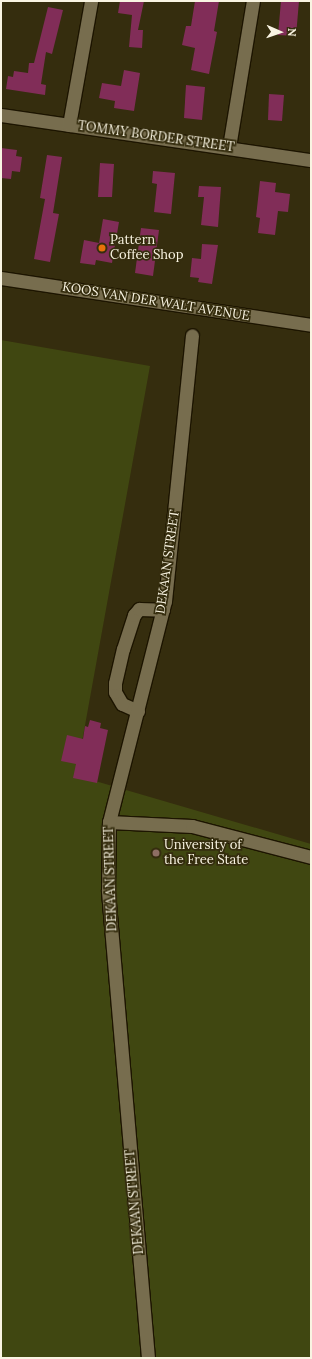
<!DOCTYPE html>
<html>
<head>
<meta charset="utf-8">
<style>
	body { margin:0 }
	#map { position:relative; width:312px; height:1359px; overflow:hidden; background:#352d0e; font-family:Lora,serif }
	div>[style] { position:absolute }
	.green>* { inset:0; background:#404711 }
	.building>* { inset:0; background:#812d58 }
	.roads { filter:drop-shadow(1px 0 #1d1500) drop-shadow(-1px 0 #1d1500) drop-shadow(0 1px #1d1500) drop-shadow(0 -1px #1d1500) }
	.minor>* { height:13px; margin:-6.5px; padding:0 6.5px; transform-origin:6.5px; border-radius:6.5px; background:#776d4e }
	.dots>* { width:11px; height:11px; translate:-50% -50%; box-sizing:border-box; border:2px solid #352d0e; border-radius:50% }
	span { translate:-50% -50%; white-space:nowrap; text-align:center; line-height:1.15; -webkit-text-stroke:3.5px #352d0e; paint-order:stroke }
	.street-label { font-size:13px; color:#f9f4e2 }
	.poi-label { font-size:13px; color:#f9f4e2 }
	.left { translate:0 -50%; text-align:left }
	.frame { position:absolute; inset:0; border:2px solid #f9f4e2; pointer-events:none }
	.north { position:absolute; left:260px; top:12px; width:40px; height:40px; -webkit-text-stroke:3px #352d0e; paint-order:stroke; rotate:92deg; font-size:11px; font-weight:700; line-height:16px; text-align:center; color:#f9f4e2 }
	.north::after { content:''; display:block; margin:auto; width:14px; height:18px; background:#f9f4e2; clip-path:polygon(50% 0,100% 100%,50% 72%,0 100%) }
</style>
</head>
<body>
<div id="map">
	<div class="green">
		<div style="clip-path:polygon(1px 340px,150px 366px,82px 742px,85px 778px,311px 844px,311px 1358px,1px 1358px)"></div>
	</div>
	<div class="building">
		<div style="clip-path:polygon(120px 1px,144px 1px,138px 30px,143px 30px,142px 48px,129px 47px,132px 15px,118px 13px)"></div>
		<div style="clip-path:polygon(195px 1px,219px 1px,214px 31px,217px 32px,209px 74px,191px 70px,195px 48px,182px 45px,186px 26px,191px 26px)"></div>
		<div style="clip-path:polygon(281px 1px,299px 1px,296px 36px,278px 35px)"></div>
		<div style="clip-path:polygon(48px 7px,63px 10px,52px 54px,46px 52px,41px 84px,46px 85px,45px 95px,6px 89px,8px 76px,13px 77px,14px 71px,28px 73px,29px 63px,34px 63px)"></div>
		<div style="clip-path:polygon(124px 70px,140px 73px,134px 111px,114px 108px,115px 101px,99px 98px,102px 83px,121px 86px)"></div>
		<div style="clip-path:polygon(186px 85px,205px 87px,202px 120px,184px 118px)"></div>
		<div style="clip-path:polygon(269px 94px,284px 95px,282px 121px,268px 120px)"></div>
		<div style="clip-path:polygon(1px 148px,17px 150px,16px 156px,22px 157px,20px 172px,12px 171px,11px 179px,1px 178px)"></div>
		<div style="clip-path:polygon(47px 155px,62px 157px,53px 213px,59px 214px,50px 262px,34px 259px,45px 199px,40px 198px)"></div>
		<div style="clip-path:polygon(100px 163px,114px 164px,112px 197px,98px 197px)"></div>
		<div style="clip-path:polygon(153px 171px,175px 173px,171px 214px,154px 212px,157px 184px,152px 183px)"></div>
		<div style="clip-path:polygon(260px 181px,276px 183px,275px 192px,290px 194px,288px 212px,278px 211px,275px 235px,258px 233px,260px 218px,256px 217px)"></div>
		<div style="clip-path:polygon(199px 186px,221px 187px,218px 227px,201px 225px,204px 197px,198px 197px)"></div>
		<div style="clip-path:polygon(103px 219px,119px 222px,112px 263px,96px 260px,95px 265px,80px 263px,84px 240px,99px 243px)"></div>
		<div style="clip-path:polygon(141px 228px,159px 230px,153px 276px,135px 273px)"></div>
		<div style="clip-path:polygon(202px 244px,218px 245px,212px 284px,198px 282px,199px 278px,190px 277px,192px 258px,201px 259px)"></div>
		<div style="clip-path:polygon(90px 720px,101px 723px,100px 728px,108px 730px,97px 783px,73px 778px,76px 764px,61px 761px,67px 735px,83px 739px,85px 726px,88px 727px)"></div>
	</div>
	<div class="roads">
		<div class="minor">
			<div style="left:1px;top:115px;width:313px;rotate:8.3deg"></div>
			<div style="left:69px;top:125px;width:126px;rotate:-79.9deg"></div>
			<div style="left:229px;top:147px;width:148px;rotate:-80.7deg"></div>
			<div style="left:1px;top:278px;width:314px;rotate:8.6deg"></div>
			<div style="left:138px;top:711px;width:17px;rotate:-156deg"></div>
			<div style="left:122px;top:704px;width:14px;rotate:-120deg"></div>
			<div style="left:115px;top:692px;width:9px;rotate:-90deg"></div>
			<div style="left:115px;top:683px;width:35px;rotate:-77deg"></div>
			<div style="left:123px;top:649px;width:36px;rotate:-72deg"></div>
			<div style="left:134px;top:615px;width:8px;rotate:-50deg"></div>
			<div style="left:139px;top:609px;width:24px;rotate:2deg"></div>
			<div style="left:109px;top:822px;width:83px;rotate:2.8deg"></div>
			<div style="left:192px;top:826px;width:123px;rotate:14.6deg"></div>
			<div style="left:148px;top:1358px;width:470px;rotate:-94.9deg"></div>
			<div style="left:108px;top:890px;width:68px;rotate:-89.2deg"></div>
			<div style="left:109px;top:822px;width:228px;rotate:-75.8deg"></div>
			<div style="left:165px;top:601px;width:267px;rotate:-84.2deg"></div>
		</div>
	</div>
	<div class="dots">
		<div style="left:102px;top:248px;background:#e8710a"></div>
		<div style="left:156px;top:853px;background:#8d6e63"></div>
	</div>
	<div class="street-label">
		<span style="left:156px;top:137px;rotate:8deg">TOMMY BORDER STREET</span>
		<span style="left:156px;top:302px;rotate:9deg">KOOS VAN DER WALT AVENUE</span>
		<span style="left:168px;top:562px;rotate:-82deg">DEKAAN STREET</span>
		<span style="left:111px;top:879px;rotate:-92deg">DEKAAN STREET</span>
		<span style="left:135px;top:1202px;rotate:-95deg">DEKAAN STREET</span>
	</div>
	<div class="poi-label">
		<span class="left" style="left:110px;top:248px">Pattern<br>Coffee Shop</span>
		<span class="left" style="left:164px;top:853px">University of<br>the Free State</span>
	</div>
	<div class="frame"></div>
	<div class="north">N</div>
</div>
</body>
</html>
